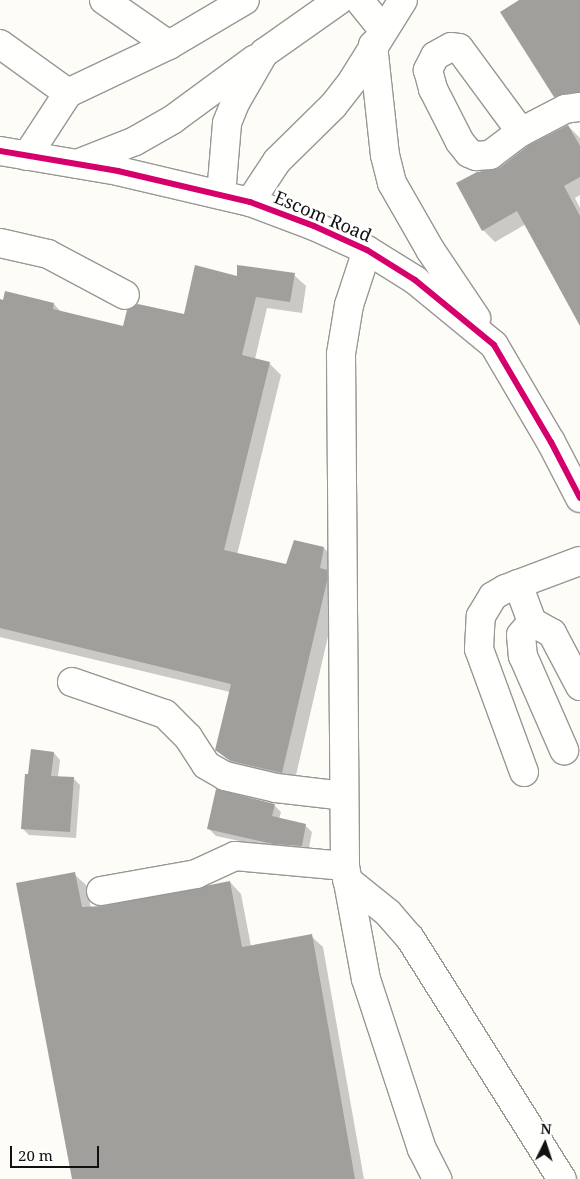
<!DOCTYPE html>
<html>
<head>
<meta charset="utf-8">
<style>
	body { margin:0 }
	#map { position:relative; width:580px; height:1179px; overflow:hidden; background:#fdfcf7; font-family:"Noto Serif",serif }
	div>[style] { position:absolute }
	.shadow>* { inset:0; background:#0003 }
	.building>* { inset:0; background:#a19f9c }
	.roads { filter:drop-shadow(1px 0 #979795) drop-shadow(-1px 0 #979795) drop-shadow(0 1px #979795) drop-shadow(0 -1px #979795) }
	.minor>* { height:28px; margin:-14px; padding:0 14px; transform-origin:14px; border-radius:14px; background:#fffffe }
	.cycleway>* { height:6px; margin:-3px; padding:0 3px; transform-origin:3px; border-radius:3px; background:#d6006c }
	span { translate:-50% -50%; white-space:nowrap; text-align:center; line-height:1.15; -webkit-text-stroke:5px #fff; paint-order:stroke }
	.street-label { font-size:18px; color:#111 }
	.north { position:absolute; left:520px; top:1119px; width:50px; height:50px; -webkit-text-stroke:4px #fff; paint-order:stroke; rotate:4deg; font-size:14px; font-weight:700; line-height:20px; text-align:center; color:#111 }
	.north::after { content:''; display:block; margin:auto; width:18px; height:22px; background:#111; clip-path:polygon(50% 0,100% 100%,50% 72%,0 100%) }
	.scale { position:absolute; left:10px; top:1146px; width:89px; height:22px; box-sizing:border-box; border:2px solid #111; border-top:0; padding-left:6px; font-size:15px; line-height:18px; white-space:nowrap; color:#111; -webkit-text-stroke:4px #fff; paint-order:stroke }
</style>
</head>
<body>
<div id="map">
	<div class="shadow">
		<div style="clip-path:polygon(521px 0,580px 0,580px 106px,567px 109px,555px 97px)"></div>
		<div style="clip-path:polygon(568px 126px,580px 138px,580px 195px,575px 198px,580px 208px,580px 324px,526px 224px,495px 242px,483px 230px,499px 169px)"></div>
		<div style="clip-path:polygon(294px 275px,306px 286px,302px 313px,267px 308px,255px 359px,269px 363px,281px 375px,237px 555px,287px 565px,324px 548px,335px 560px,338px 593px,294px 784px,244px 773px,216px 750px,230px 692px,0 637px,0 301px,54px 304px,62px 313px,124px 327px,185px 316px,238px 277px)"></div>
		<div style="clip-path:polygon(54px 753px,60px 760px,58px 777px,73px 778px,80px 785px,76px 838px,29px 835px,23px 829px,29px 776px)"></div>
		<div style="clip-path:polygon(274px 805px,281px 812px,279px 819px,305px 825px,312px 832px,308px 853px,281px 850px,216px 836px,209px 829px)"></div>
		<div style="clip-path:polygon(74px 874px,86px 885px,91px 908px,230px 882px,241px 894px,251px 946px,311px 936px,323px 947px,364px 1179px,73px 1179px)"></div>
	</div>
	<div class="building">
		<div style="clip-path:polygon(519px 0,580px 0,580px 92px,554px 97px,500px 12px)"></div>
		<div style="clip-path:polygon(568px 125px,580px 146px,580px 177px,564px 186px,580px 216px,580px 326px,517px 211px,482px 231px,456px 183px,477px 172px,499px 168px,529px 145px)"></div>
		<div style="clip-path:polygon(195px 265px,237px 276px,237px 265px,295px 273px,290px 302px,256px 297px,242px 355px,270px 362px,224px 550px,286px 564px,294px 540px,324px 547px,320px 568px,327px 570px,327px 581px,282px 773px,231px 761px,215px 750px,231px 684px,0 628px,0 299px,3px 300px,5px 291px,54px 303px,53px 309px,123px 326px,127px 310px,138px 304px,184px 314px)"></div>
		<div style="clip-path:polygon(31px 749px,54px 752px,51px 776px,74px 777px,70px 832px,21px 829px,25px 774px,28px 774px)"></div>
		<div style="clip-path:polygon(216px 789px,275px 804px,272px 816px,306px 824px,302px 846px,273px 844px,207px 829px)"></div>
		<div style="clip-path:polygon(75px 872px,82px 907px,104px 906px,230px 881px,242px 947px,312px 934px,355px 1179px,72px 1179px,16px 883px)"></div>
	</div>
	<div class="roads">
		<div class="minor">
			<div style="left:104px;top:0;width:79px;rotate:34.7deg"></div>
			<div style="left:359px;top:0;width:38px;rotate:51deg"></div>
			<div style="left:0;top:44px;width:84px;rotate:35.8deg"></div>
			<div style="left:373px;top:45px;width:111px;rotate:83.8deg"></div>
			<div style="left:385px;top:155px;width:29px;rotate:76deg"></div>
			<div style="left:392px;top:183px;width:78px;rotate:60.2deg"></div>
			<div style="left:431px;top:251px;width:81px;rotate:56.1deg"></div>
			<div style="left:521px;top:132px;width:104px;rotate:-126.4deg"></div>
			<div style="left:459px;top:48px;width:8px;rotate:-173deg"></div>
			<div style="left:451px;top:47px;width:18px;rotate:151deg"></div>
			<div style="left:435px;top:56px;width:16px;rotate:117deg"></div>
			<div style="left:428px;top:70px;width:20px;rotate:75deg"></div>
			<div style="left:433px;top:89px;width:59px;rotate:63deg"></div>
			<div style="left:460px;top:142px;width:14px;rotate:51deg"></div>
			<div style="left:469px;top:153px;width:8px;rotate:23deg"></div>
			<div style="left:476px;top:156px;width:14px;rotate:-4deg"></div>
			<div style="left:490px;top:155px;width:39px;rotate:-37deg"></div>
			<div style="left:521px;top:132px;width:50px;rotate:-27.6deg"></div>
			<div style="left:565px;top:109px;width:15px;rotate:-8deg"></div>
			<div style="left:0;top:151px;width:120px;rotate:9.6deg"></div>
			<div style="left:118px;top:171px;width:136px;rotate:13.2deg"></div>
			<div style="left:250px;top:202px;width:68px;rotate:20.6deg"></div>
			<div style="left:314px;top:226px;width:58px;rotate:24.4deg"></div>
			<div style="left:367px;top:250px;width:57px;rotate:32deg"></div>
			<div style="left:415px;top:280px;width:102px;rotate:39.4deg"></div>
			<div style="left:494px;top:345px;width:113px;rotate:59.6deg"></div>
			<div style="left:551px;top:442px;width:63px;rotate:62.6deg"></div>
			<div style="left:27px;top:156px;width:75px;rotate:-56.9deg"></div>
			<div style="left:68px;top:93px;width:112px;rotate:-25.4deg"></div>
			<div style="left:169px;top:45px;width:88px;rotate:-30.6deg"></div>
			<div style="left:77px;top:164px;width:62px;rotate:-21.6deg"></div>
			<div style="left:135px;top:141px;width:43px;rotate:-29.6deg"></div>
			<div style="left:172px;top:120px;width:103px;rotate:-36.3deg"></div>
			<div style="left:221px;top:195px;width:72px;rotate:-85.2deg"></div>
			<div style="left:227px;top:123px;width:22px;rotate:-68deg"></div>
			<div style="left:235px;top:103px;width:58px;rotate:-59.9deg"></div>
			<div style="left:264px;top:53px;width:92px;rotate:-35.2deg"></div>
			<div style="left:250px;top:202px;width:49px;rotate:-56.6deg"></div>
			<div style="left:277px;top:161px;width:78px;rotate:-44.5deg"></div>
			<div style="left:333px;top:106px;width:33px;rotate:-52deg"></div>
			<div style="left:353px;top:80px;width:94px;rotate:-58deg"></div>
			<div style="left:0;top:243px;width:49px;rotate:12.9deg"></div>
			<div style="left:48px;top:254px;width:87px;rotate:28deg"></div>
			<div style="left:367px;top:250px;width:58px;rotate:108.1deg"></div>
			<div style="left:349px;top:305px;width:50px;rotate:99.3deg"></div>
			<div style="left:341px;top:354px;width:512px;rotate:89.55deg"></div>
			<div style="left:345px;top:866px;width:115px;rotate:79.5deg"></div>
			<div style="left:366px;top:979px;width:179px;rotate:71.8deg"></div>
			<div style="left:422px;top:1149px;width:34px;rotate:63deg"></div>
			<div style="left:518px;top:584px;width:40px;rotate:69.8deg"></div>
			<div style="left:532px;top:622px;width:23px;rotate:29deg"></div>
			<div style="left:552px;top:633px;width:60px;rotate:62.2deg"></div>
			<div style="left:532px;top:622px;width:17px;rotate:130deg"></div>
			<div style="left:521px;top:635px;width:21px;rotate:85deg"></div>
			<div style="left:523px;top:656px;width:103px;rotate:66.4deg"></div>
			<div style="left:72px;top:682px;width:98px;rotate:19deg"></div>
			<div style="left:165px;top:714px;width:33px;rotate:45deg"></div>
			<div style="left:188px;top:737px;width:33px;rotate:57deg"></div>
			<div style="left:206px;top:765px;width:22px;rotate:30deg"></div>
			<div style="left:225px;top:776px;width:52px;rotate:13.2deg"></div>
			<div style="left:276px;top:788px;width:68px;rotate:6.7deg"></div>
			<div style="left:524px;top:772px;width:131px;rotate:-110.1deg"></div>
			<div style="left:479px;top:649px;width:33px;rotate:-87deg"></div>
			<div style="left:481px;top:616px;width:23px;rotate:-59deg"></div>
			<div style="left:493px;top:596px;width:14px;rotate:-30deg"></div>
			<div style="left:505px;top:589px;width:80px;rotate:-20.5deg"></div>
			<div style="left:347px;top:880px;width:53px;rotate:38.8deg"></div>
			<div style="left:388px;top:913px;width:33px;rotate:49deg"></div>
			<div style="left:410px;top:938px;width:285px;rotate:57.8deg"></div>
			<div style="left:101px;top:891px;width:97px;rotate:-10.1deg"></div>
			<div style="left:196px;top:874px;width:43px;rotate:-24.8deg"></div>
			<div style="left:235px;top:856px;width:110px;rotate:5.2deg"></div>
		</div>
	</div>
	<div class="cycleway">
		<div style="left:0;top:151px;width:120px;rotate:9.6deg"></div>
		<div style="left:118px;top:171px;width:136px;rotate:13.2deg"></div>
		<div style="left:250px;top:202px;width:68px;rotate:20.6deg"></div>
		<div style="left:314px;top:226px;width:58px;rotate:24.4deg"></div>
		<div style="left:367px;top:250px;width:57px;rotate:32deg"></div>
		<div style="left:415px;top:280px;width:102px;rotate:39.4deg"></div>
		<div style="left:494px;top:345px;width:113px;rotate:59.6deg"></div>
		<div style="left:551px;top:442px;width:63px;rotate:62.6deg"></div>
	</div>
	<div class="street-label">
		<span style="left:323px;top:216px;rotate:23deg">Escom Road</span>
	</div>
	<div class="north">N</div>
	<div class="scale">20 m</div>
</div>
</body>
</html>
